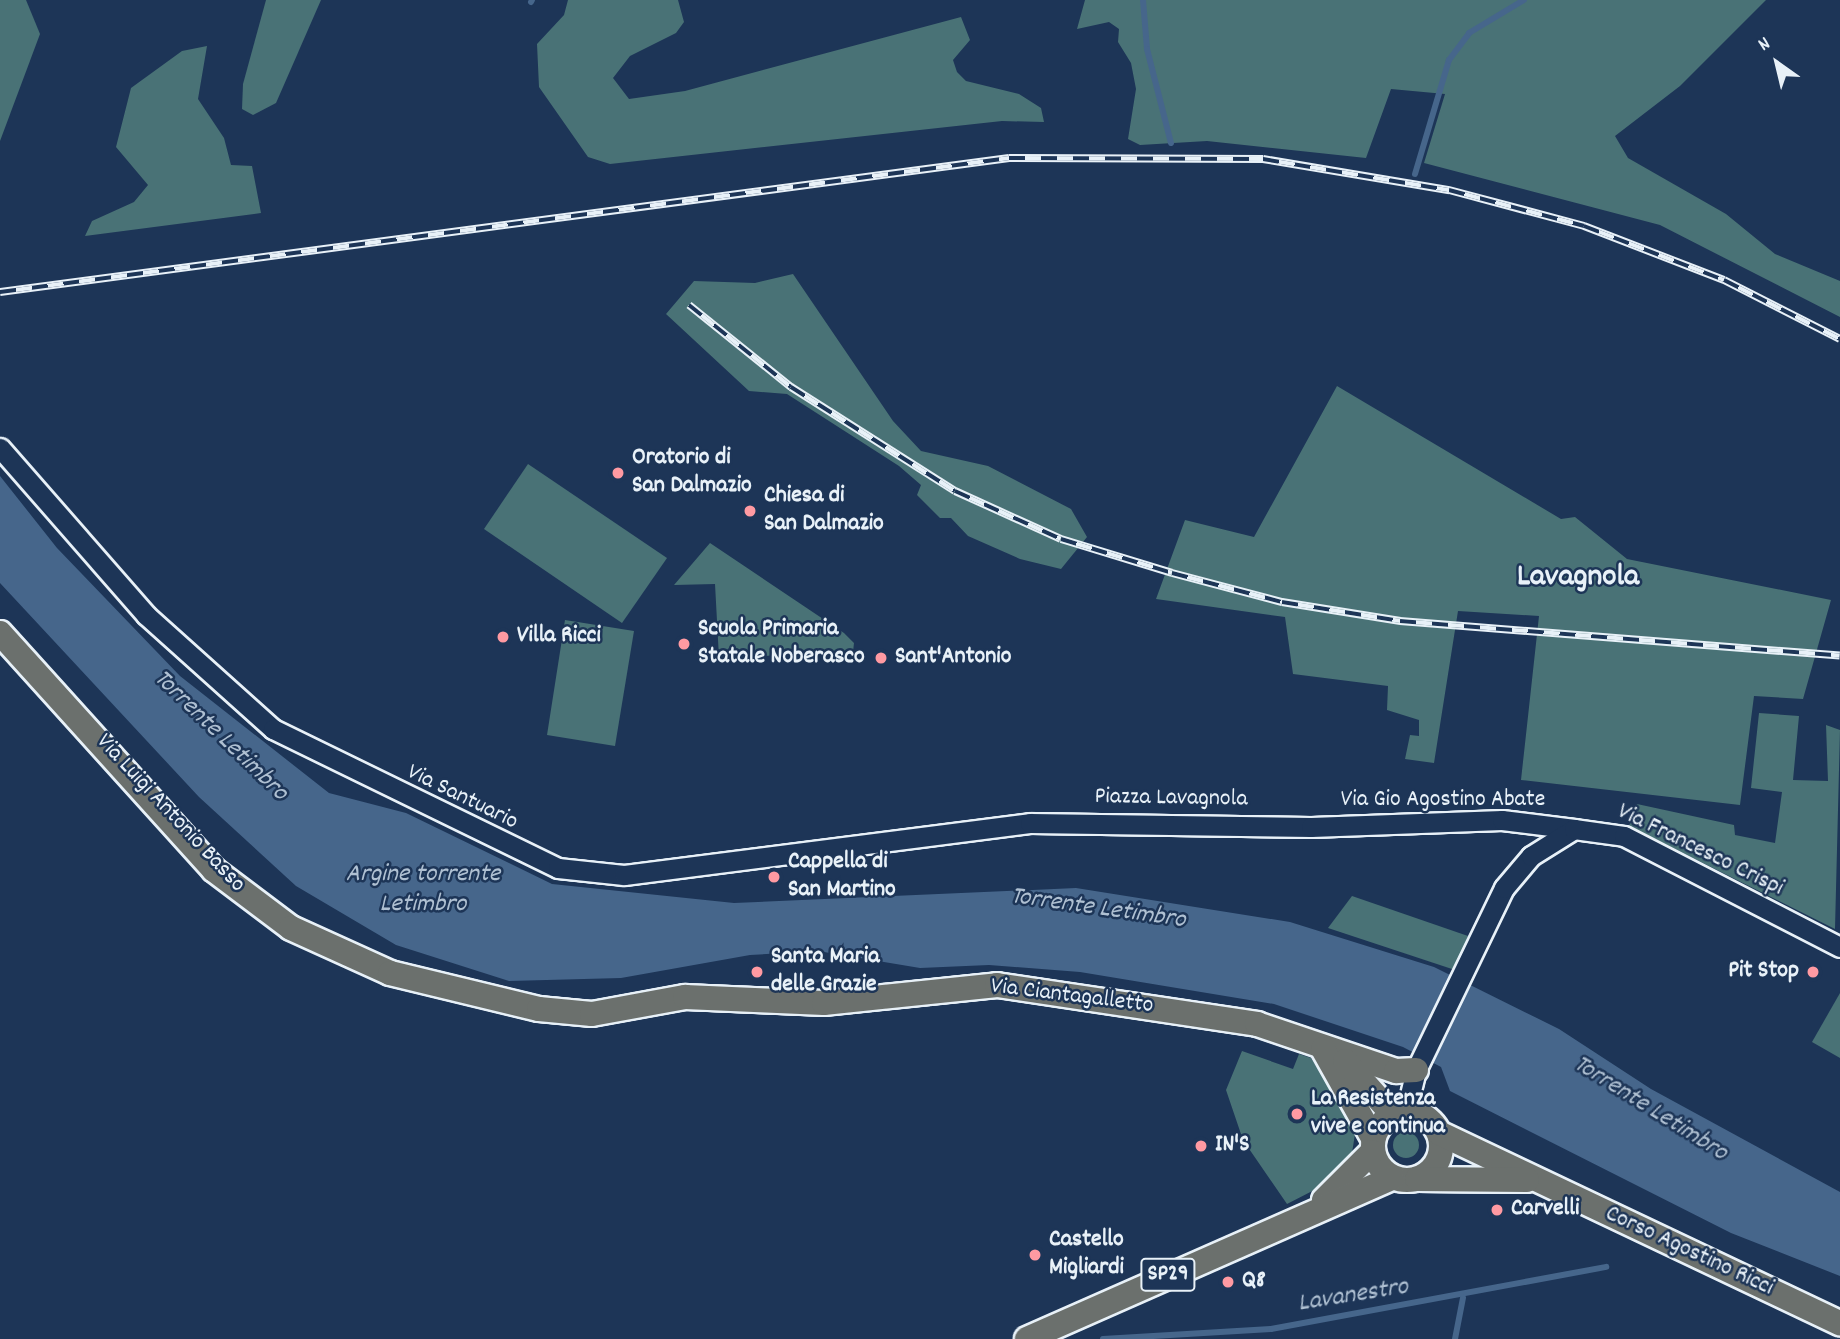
<!DOCTYPE html>
<html>
<head>
<meta charset="utf-8">
<style>
	body { margin:0 }
	#map { position:relative; width:1840px; height:1339px; overflow:hidden; background:#1d3557; font-family:Dekko,sans-serif }
	div>[style] { position:absolute }
	.green>* { inset:0; background:#497276 }
	.round { border-radius:50% }
	.water>* { inset:0; background:#46668b }
	.stream>* { height:6px; margin:-3px; padding:0 3px; transform-origin:3px; border-radius:3px; background:#46668b }
	.roads { filter:drop-shadow(2px 0 #e8f1f8) drop-shadow(-2px 0 #e8f1f8) drop-shadow(0 2px #e8f1f8) drop-shadow(0 -2px #e8f1f8) }
	.minor>* { height:19px; margin:-9.5px; padding:0 9.5px; transform-origin:9.5px; border-radius:9.5px; background:#1d3557 }
	.major>* { height:24px; margin:-12px; padding:0 12px; transform-origin:12px; border-radius:12px; background:#6b706d }
	.major>.ring { margin:-12px; padding:0; box-sizing:content-box; background:none; border:24px solid #6b706d; border-radius:50% }
	.rail>* { height:8px; margin-top:-4px; transform-origin:0; background:repeating-linear-gradient(90deg,#1d3557 0 16px,#e8f1f8 0 32px); box-sizing:border-box; border-block:2px solid #e8f1f8 }
	.dots>* { width:19px; height:19px; translate:-50% -50%; box-sizing:border-box; border:4px solid #1d3557; border-radius:50% }
	span { translate:-50% -50%; white-space:nowrap; text-align:center; line-height:1.15; -webkit-text-stroke:5px #1d3557; paint-order:stroke }
	.shield-label span { padding:2px 5px; background:#1d3557; border:2px solid; border-radius:5px; -webkit-text-stroke-width:0 }
	.shield-label { font-size:23px; color:#e8f1f8; font-weight:700 }
	.poi-label { font-size:24px; color:#e8f1f8; font-weight:700 }
	.left { translate:0 -50%; text-align:left }
	.right { translate:-100% -50%; text-align:right }
	.street-label { font-size:24px; color:#e8f1f8 }
	.water-label { font-size:26px; color:#afc0d2; font-style:italic }
	.district-label { font-size:32px; color:#e8f1f8; font-weight:700 }
	.north { position:absolute; left:1742px; top:28px; width:70px; height:70px; -webkit-text-stroke:5px #1d3557; paint-order:stroke; rotate:326deg; font-size:19px; font-weight:700; line-height:28px; text-align:center; color:#e8f1f8 }
	.north::after { content:''; display:block; margin:auto; width:24px; height:32px; background:#e8f1f8; clip-path:polygon(50% 0,100% 100%,50% 72%,0 100%) }
</style>
</head>
<body>
<div id="map">
	<div class="green">
		<div style="clip-path:polygon(0 0,26px 0,40px 34px,0 141px)"></div>
		<div style="clip-path:polygon(266px 0,321px 0,276px 103px,253px 115px,242px 109px,243px 84px)"></div>
		<div style="clip-path:polygon(568px 0,678px 0,684px 22px,676px 33px,630px 56px,613px 78px,629px 99px,685px 91px,961px 17px,970px 40px,953px 60px,957px 72px,966px 81px,1019px 94px,1041px 108px,1044px 122px,1002px 121px,610px 164px,588px 157px,539px 87px,537px 44px,564px 15px)"></div>
		<div style="clip-path:polygon(1085px 0,1766px 0,1680px 86px,1615px 136px,1628px 158px,1726px 214px,1775px 254px,1840px 281px,1840px 317px,1660px 225px,1424px 163px,1445px 94px,1391px 89px,1366px 158px,1207px 141px,1140px 145px,1128px 139px,1136px 89px,1131px 63px,1118px 42px,1119px 29px,1109px 22px,1077px 29px)"></div>
		<div style="clip-path:polygon(207px 46px,198px 99px,224px 138px,231px 165px,252px 166px,261px 213px,85px 236px,92px 221px,134px 202px,148px 185px,116px 147px,131px 88px,182px 51px)"></div>
		<div style="clip-path:polygon(793px 274px,893px 421px,921px 451px,988px 466px,1071px 509px,1087px 537px,1061px 569px,1020px 559px,968px 536px,951px 518px,940px 518px,917px 495px,921px 485px,899px 466px,787px 394px,749px 391px,666px 314px,694px 281px,755px 283px)"></div>
		<div style="clip-path:polygon(1337px 386px,1561px 519px,1575px 517px,1627px 559px,1831px 600px,1803px 699px,1754px 696px,1740px 805px,1521px 780px,1539px 616px,1458px 611px,1434px 763px,1405px 759px,1410px 735px,1419px 736px,1419px 720px,1387px 710px,1388px 686px,1293px 674px,1285px 617px,1156px 599px,1185px 520px,1254px 537px)"></div>
		<div style="clip-path:polygon(528px 464px,667px 558px,622px 623px,484px 529px)"></div>
		<div style="clip-path:polygon(710px 543px,844px 633px,854px 643px,853px 652px,719px 658px,715px 584px,674px 585px)"></div>
		<div style="clip-path:polygon(565px 620px,634px 631px,615px 746px,547px 735px)"></div>
		<div style="clip-path:polygon(1759px 713px,1799px 716px,1793px 780px,1828px 781px,1826px 725px,1840px 730px,1835px 929px,1629px 826px,1637px 804px,1734px 825px,1735px 835px,1775px 843px,1782px 792px,1751px 788px)"></div>
		<div style="clip-path:polygon(1352px 896px,1468px 936px,1455px 970px,1328px 928px)"></div>
		<div style="clip-path:polygon(1840px 993px,1840px 1058px,1812px 1042px)"></div>
		<div style="clip-path:polygon(1242px 1051px,1293px 1069px,1299px 1054px,1311px 1058px,1356px 1128px,1351px 1159px,1326px 1184px,1287px 1204px,1243px 1140px,1226px 1090px)"></div>
		<div class="round" style="left:1393px;top:1132px;width:26px;height:26px"></div>
	</div>
	<div class="water">
		<div style="clip-path:polygon(0 476px,57px 548px,180px 676px,329px 793px,406px 813px,552px 884px,734px 903px,1076px 888px,1290px 922px,1434px 967px,1559px 1029px,1651px 1089px,1840px 1192px,1840px 1276px,1731px 1233px,1450px 1091px,1441px 1067px,1403px 1047px,1274px 1004px,1080px 972px,989px 965px,920px 968px,818px 951px,750px 955px,621px 978px,509px 981px,396px 945px,296px 886px,199px 797px,0 583px)"></div>
	</div>
	<div class="stream">
		<div style="left:1143px;top:0;width:49px;rotate:85.3deg"></div>
		<div style="left:1147px;top:49px;width:97px;rotate:75.7deg"></div>
		<div style="left:531px;top:2px;width:2px;rotate:-63deg"></div>
		<div style="left:1415px;top:174px;width:119px;rotate:-73.4deg"></div>
		<div style="left:1449px;top:60px;width:34px;rotate:-53deg"></div>
		<div style="left:1469px;top:33px;width:64px;rotate:-31deg"></div>
		<div style="left:1103px;top:1339px;width:168px;rotate:-3.4deg"></div>
		<div style="left:1271px;top:1329px;width:341px;rotate:-10.5deg"></div>
		<div style="left:1455px;top:1339px;width:42px;rotate:-79deg"></div>
	</div>
	<div class="roads">
		<div class="minor">
			<div style="left:0;top:448px;width:222px;rotate:48.8deg"></div>
			<div style="left:146px;top:615px;width:171px;rotate:41.9deg"></div>
			<div style="left:273px;top:729px;width:317px;rotate:26deg"></div>
			<div style="left:558px;top:868px;width:66px;rotate:6.1deg"></div>
			<div style="left:624px;top:875px;width:409px;rotate:-7.3deg"></div>
			<div style="left:1030px;top:823px;width:281px;rotate:0.8deg"></div>
			<div style="left:1311px;top:827px;width:191px;rotate:-2.1deg"></div>
			<div style="left:1502px;top:820px;width:73px;rotate:7.1deg"></div>
			<div style="left:1406px;top:1111px;width:42px;rotate:-76.3deg"></div>
			<div style="left:1416px;top:1070px;width:202px;rotate:-64.2deg"></div>
			<div style="left:1504px;top:888px;width:42px;rotate:-49.8deg"></div>
			<div style="left:1531px;top:856px;width:51px;rotate:-32.1deg"></div>
			<div style="left:1574px;top:829px;width:50px;rotate:8deg"></div>
			<div style="left:1624px;top:836px;width:243px;rotate:27.2deg"></div>
		</div>
		<div class="major">
			<div style="left:0;top:633px;width:319px;rotate:47.9deg"></div>
			<div style="left:214px;top:870px;width:96px;rotate:37deg"></div>
			<div style="left:291px;top:928px;width:109px;rotate:24.4deg"></div>
			<div style="left:390px;top:973px;width:153px;rotate:13.6deg"></div>
			<div style="left:539px;top:1009px;width:53px;rotate:5.4deg"></div>
			<div style="left:592px;top:1014px;width:95px;rotate:-10.4deg"></div>
			<div style="left:685px;top:997px;width:139px;rotate:2.5deg"></div>
			<div style="left:824px;top:1003px;width:174px;rotate:-5.9deg"></div>
			<div style="left:997px;top:985px;width:263px;rotate:8.5deg"></div>
			<div style="left:1257px;top:1024px;width:147px;rotate:18.7deg"></div>
			<div style="left:1396px;top:1071px;width:20px;rotate:-3deg"></div>
			<div style="left:1323px;top:1049px;width:102px;rotate:60.7deg"></div>
			<div style="left:1345px;top:1061px;width:71px;rotate:48.4deg"></div>
			<div class="ring" style="left:1373px;top:1112px;width:44px;height:44px"></div>
			<div style="left:1439px;top:1133px;width:444px;rotate:25.4deg"></div>
			<div style="left:1417px;top:1179px;width:110px;rotate:0.5deg"></div>
			<div style="left:1324px;top:1200px;width:68px;rotate:-45deg"></div>
			<div style="left:1027px;top:1339px;width:399px;rotate:-23.8deg"></div>
		</div>
	</div>
	<div class="rail">
		<div style="left:0;top:292px;width:1018px;rotate:-7.56deg"></div>
		<div style="left:1009px;top:158px;width:254px;rotate:0.2deg"></div>
		<div style="left:1263px;top:159px;width:189px;rotate:9.5deg"></div>
		<div style="left:1449px;top:190px;width:140px;rotate:14.9deg"></div>
		<div style="left:1584px;top:226px;width:150px;rotate:21.1deg"></div>
		<div style="left:1724px;top:280px;width:130px;rotate:27deg"></div>
		<div style="left:689px;top:305px;width:131px;rotate:38.8deg"></div>
		<div style="left:791px;top:387px;width:194px;rotate:32.4deg"></div>
		<div style="left:955px;top:491px;width:116px;rotate:24.4deg"></div>
		<div style="left:1061px;top:539px;width:116px;rotate:17deg"></div>
		<div style="left:1172px;top:573px;width:114px;rotate:14.8deg"></div>
		<div style="left:1282px;top:602px;width:120px;rotate:9.1deg"></div>
		<div style="left:1400px;top:621px;width:441px;rotate:4.5deg"></div>
	</div>
	<div class="dots">
		<div style="left:618px;top:473px;background:#ff9aa2"></div>
		<div style="left:750px;top:511px;background:#ff9aa2"></div>
		<div style="left:503px;top:637px;background:#ff9aa2"></div>
		<div style="left:684px;top:644px;background:#ff9aa2"></div>
		<div style="left:881px;top:658px;background:#ff9aa2"></div>
		<div style="left:774px;top:877px;background:#ff9aa2"></div>
		<div style="left:757px;top:972px;background:#ff9aa2"></div>
		<div style="left:1813px;top:972px;background:#ff9aa2"></div>
		<div style="left:1297px;top:1114px;background:#ff9aa2"></div>
		<div style="left:1201px;top:1146px;background:#ff9aa2"></div>
		<div style="left:1497px;top:1210px;background:#ff9aa2"></div>
		<div style="left:1035px;top:1255px;background:#ff9aa2"></div>
		<div style="left:1228px;top:1282px;background:#ff9aa2"></div>
	</div>
	<div class="shield-label">
		<span style="left:1168px;top:1275px">SP29</span>
	</div>
	<div class="poi-label">
		<span class="left" style="left:632px;top:473px">Oratorio di<br>San Dalmazio</span>
		<span class="left" style="left:764px;top:511px">Chiesa di<br>San Dalmazio</span>
		<span class="left" style="left:698px;top:644px">Scuola Primaria<br>Statale Noberasco</span>
		<span class="left" style="left:517px;top:637px">Villa Ricci</span>
		<span class="left" style="left:895px;top:658px">Sant'Antonio</span>
		<span class="left" style="left:788px;top:877px">Cappella di<br>San Martino</span>
		<span class="left" style="left:771px;top:972px">Santa Maria<br>delle Grazie</span>
		<span class="right" style="left:1799px;top:972px">Pit Stop</span>
		<span class="left" style="left:1311px;top:1114px">La Resistenza<br>vive e continua</span>
		<span class="left" style="left:1215px;top:1146px">IN'S</span>
		<span class="left" style="left:1511px;top:1210px">Carvelli</span>
		<span class="left" style="left:1049px;top:1255px">Castello<br>Migliardi</span>
		<span class="left" style="left:1242px;top:1282px">Q8</span>
	</div>
	<div class="street-label">
		<span style="left:462px;top:798px;rotate:26deg">Via Santuario</span>
		<span style="left:1171px;top:799px;rotate:1deg">Piazza Lavagnola</span>
		<span style="left:1443px;top:801px">Via Gio Agostino Abate</span>
		<span style="left:170px;top:814px;rotate:47deg">Via Luigi Antonio Basso</span>
		<span style="left:1700px;top:851px;rotate:26deg">Via Francesco Crispi</span>
		<span style="left:1072px;top:997px;rotate:7deg">Via Ciantagalletto</span>
		<span style="left:1689px;top:1252px;rotate:25deg">Corso Agostino Ricci</span>
	</div>
	<div class="water-label">
		<span style="left:220px;top:736px;rotate:44deg">Torrente Letimbro</span>
		<span style="left:423px;top:890px">Argine torrente<br>Letimbro</span>
		<span style="left:1098px;top:909px;rotate:8deg">Torrente Letimbro</span>
		<span style="left:1650px;top:1109px;rotate:32deg">Torrente Letimbro</span>
		<span style="left:1353px;top:1296px;rotate:-9deg">Lavanestro</span>
	</div>
	<div class="district-label">
		<span style="left:1578px;top:578px">Lavagnola</span>
	</div>
	<div class="north">N</div>
</div>
</body>
</html>
